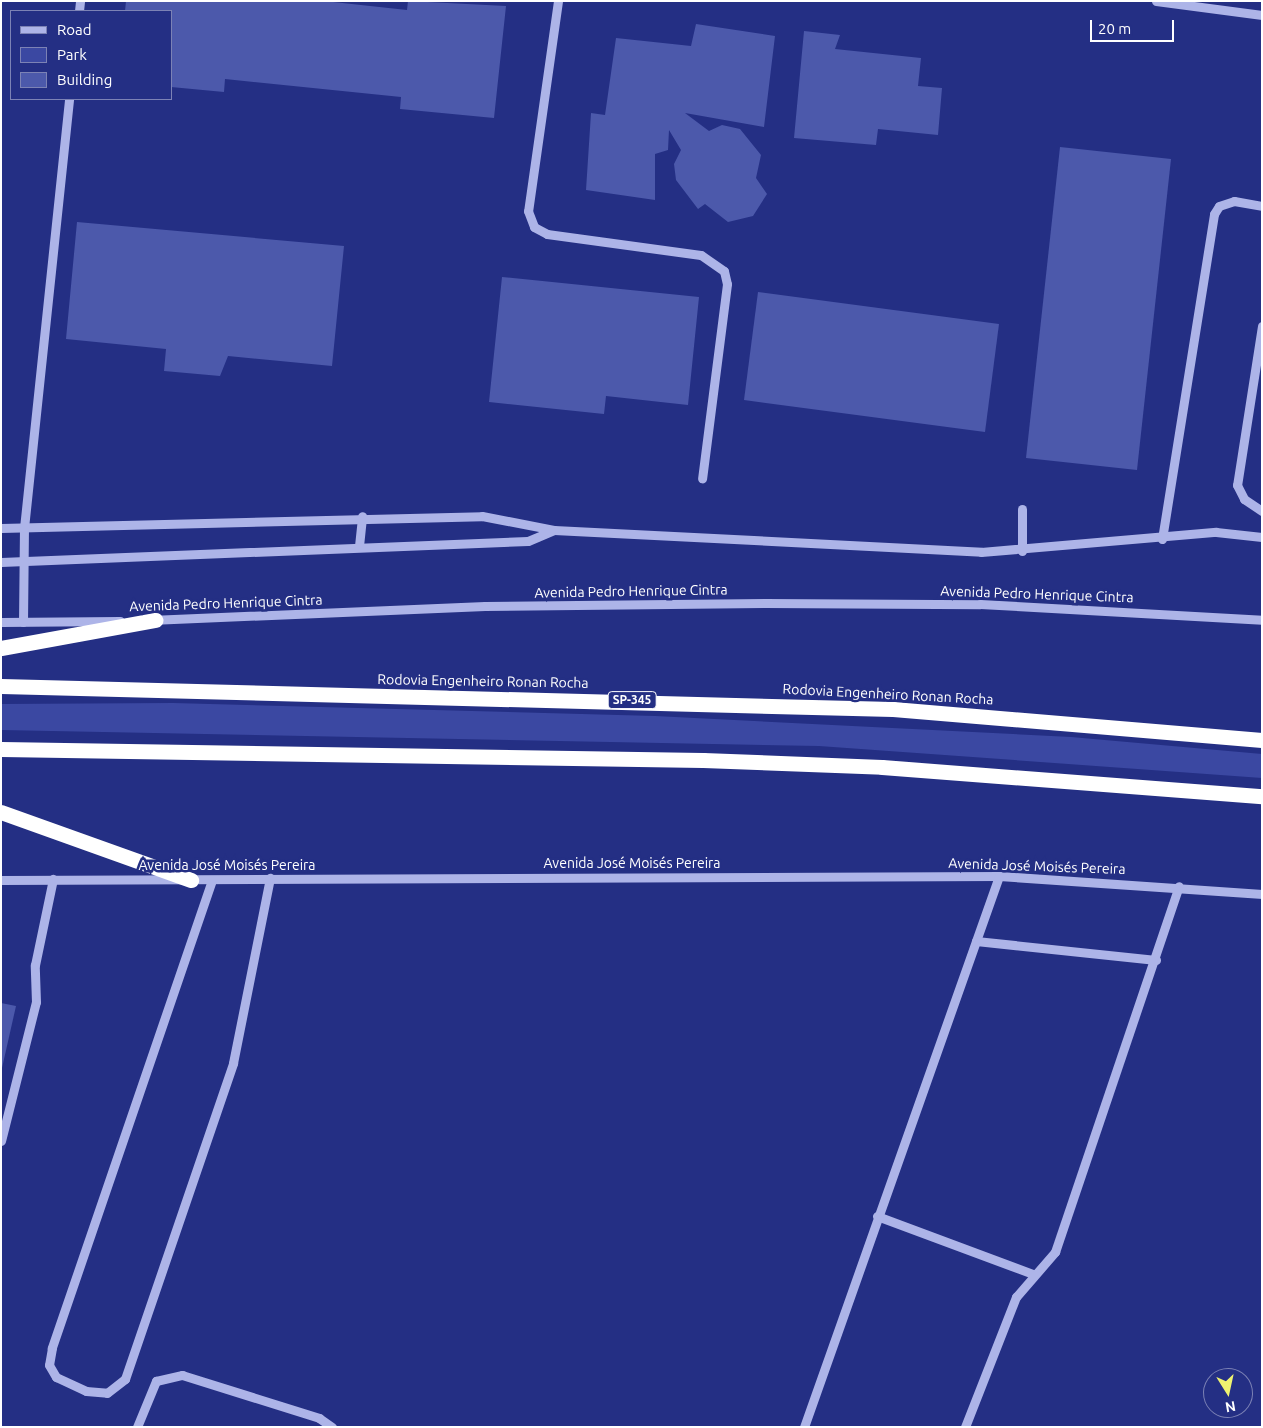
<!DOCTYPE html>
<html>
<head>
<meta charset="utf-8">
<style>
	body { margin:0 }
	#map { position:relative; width:1263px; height:1428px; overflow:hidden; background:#242f84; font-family:Ubuntu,sans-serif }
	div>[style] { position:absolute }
	.green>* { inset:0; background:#3b48a2 }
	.building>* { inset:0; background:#4c59ab }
	.minor>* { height:9px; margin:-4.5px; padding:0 4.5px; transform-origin:4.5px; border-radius:4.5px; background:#adb4e8 }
	.highway>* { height:15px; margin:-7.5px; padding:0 7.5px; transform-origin:7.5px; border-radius:7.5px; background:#fff }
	span { translate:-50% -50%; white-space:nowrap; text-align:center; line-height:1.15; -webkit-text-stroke:5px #242f84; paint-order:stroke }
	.shield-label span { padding:1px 4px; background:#242f84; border:1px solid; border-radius:4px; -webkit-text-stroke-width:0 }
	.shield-label { font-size:12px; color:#fff; font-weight:700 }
	.street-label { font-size:14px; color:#fff }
	.frame { position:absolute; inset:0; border:2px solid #fff; pointer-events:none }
	.legend { position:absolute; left:10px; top:10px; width:162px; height:90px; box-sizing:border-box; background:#242f84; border:1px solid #7c82b5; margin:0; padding:6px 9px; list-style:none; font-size:15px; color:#fff }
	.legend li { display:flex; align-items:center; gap:10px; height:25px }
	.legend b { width:25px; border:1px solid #7c82b5 }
	.north { position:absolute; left:1203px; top:1368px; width:50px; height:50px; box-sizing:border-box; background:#242f84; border:1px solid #7c82b5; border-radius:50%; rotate:170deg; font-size:14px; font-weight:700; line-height:20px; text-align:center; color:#fff }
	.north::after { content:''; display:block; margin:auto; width:18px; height:22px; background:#eef270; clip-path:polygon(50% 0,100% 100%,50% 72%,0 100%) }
	.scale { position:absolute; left:1090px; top:20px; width:84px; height:22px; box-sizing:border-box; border:2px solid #fff; border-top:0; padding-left:6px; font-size:15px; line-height:18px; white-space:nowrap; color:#fff; -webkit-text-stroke:4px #242f84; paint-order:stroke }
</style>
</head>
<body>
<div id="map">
	<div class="green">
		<div style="clip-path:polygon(173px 703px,655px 716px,1071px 737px,1262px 754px,1262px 778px,819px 746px,1px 730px,1px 704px)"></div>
	</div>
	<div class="building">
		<div style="clip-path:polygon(126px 1px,324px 1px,407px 10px,408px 1px,506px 6px,494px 118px,400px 109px,401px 97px,225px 79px,224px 92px,171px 87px,171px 11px,125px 11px)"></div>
		<div style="clip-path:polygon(696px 24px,775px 36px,764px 127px,685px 113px,709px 131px,722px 125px,740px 129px,761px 155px,756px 178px,767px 194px,753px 216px,728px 222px,705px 204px,698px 209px,676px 180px,674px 164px,681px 150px,669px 130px,668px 150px,655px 154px,655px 200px,586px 190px,591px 113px,605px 115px,616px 38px,691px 46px)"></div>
		<div style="clip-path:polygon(804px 31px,840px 35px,835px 49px,921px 58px,918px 86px,942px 88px,938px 135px,878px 129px,876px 145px,794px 138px)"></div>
		<div style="clip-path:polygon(1060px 147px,1171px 159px,1137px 470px,1026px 458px)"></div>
		<div style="clip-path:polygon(77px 222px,344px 246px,332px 366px,228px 356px,220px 376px,164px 371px,166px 349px,66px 339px)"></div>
		<div style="clip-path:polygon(502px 277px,699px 297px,688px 405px,606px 396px,604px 414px,489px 402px)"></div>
		<div style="clip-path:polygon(758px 292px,999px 324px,985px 432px,744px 400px)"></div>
		<div style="clip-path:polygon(1px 1003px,16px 1006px,2px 1068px,1px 1068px)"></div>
	</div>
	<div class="minor">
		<div style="left:558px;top:1px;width:212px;rotate:98.1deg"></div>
		<div style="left:528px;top:211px;width:17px;rotate:69deg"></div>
		<div style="left:534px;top:227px;width:15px;rotate:28deg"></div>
		<div style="left:547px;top:234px;width:155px;rotate:7.8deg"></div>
		<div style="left:701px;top:255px;width:28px;rotate:35deg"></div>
		<div style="left:724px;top:271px;width:13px;rotate:77deg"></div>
		<div style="left:727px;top:284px;width:196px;rotate:97.3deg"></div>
		<div style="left:1156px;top:1px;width:107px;rotate:7.5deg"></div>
		<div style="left:79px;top:11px;width:10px;rotate:-84deg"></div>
		<div style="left:1262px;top:326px;width:161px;rotate:98.9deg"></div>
		<div style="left:1237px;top:485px;width:16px;rotate:63deg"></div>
		<div style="left:1244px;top:499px;width:22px;rotate:34deg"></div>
		<div style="left:1px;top:528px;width:481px;rotate:-1.4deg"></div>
		<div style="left:482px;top:516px;width:73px;rotate:11deg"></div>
		<div style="left:554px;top:530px;width:428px;rotate:2.9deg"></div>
		<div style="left:981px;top:552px;width:236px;rotate:-4.9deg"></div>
		<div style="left:1216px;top:532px;width:46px;rotate:6.2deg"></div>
		<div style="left:1162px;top:539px;width:329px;rotate:-80.9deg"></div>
		<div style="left:1214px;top:214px;width:9px;rotate:-58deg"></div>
		<div style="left:1219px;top:206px;width:16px;rotate:-18deg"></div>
		<div style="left:1234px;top:201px;width:28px;rotate:10deg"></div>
		<div style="left:359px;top:546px;width:30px;rotate:-84deg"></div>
		<div style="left:1022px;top:551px;width:42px;rotate:-90deg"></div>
		<div style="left:1px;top:562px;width:527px;rotate:-2.28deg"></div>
		<div style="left:528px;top:541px;width:28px;rotate:-23deg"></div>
		<div style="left:150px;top:620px;width:335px;rotate:-2.4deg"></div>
		<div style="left:485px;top:606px;width:280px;rotate:-0.6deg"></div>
		<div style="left:765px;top:603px;width:215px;rotate:0.3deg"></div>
		<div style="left:980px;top:604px;width:282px;rotate:3.2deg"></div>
		<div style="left:1px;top:622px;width:119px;rotate:-0.5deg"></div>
		<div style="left:23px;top:622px;width:94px;rotate:-89.4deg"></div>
		<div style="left:24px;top:528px;width:431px;rotate:-84deg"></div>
		<div style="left:1px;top:880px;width:998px;rotate:-0.23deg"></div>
		<div style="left:999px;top:876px;width:264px;rotate:3.9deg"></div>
		<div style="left:212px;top:880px;width:495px;rotate:108.9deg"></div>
		<div style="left:52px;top:1348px;width:17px;rotate:100deg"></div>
		<div style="left:49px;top:1365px;width:14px;rotate:60deg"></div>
		<div style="left:56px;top:1377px;width:33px;rotate:25deg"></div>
		<div style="left:86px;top:1391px;width:21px;rotate:5deg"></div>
		<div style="left:107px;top:1393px;width:23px;rotate:-38deg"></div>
		<div style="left:125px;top:1379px;width:334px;rotate:-71.1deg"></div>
		<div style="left:233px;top:1063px;width:189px;rotate:-78.7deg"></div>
		<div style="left:976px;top:941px;width:181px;rotate:6deg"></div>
		<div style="left:1px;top:1141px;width:143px;rotate:-75.9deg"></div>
		<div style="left:36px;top:1002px;width:37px;rotate:-92deg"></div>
		<div style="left:35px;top:965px;width:88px;rotate:-78.2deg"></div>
		<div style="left:877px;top:1216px;width:166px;rotate:20.4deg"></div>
		<div style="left:137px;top:1427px;width:50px;rotate:-67.6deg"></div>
		<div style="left:156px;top:1381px;width:27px;rotate:-13deg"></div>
		<div style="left:182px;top:1375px;width:144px;rotate:17.4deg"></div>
		<div style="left:319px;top:1418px;width:16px;rotate:35deg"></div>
		<div style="left:804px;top:1427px;width:584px;rotate:-70.51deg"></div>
		<div style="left:965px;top:1427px;width:140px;rotate:-68.6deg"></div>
		<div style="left:1016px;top:1297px;width:60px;rotate:-49.1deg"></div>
		<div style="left:1055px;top:1252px;width:386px;rotate:-71.3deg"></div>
	</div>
	<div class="highway">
		<div style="left:1px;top:648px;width:157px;rotate:-10.3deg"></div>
		<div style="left:1px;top:686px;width:892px;rotate:1.48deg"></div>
		<div style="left:893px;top:709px;width:370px;rotate:4.8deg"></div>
		<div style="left:1px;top:749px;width:702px;rotate:0.9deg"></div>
		<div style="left:703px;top:760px;width:179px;rotate:2.2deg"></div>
		<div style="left:882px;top:767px;width:381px;rotate:4.4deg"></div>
		<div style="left:1px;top:812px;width:202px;rotate:19.7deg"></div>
	</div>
	<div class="shield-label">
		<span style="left:632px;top:700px">SP-345</span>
	</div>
	<div class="street-label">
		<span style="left:631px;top:591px;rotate:-1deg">Avenida Pedro Henrique Cintra</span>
		<span style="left:1037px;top:594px;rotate:2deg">Avenida Pedro Henrique Cintra</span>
		<span style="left:226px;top:603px;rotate:-2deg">Avenida Pedro Henrique Cintra</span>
		<span style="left:483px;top:681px;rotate:1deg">Rodovia Engenheiro Ronan Rocha</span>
		<span style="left:888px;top:694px;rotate:3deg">Rodovia Engenheiro Ronan Rocha</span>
		<span style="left:632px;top:863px">Avenida José Moisés Pereira</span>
		<span style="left:227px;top:865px">Avenida José Moisés Pereira</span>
		<span style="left:1037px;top:866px;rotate:2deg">Avenida José Moisés Pereira</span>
	</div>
	<div class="frame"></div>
	<ul class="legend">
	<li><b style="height:6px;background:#adb4e8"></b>Road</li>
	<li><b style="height:14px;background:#3b48a2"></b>Park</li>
	<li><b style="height:14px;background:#4c59ab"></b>Building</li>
	</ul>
	<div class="north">N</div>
	<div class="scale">20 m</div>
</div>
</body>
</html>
